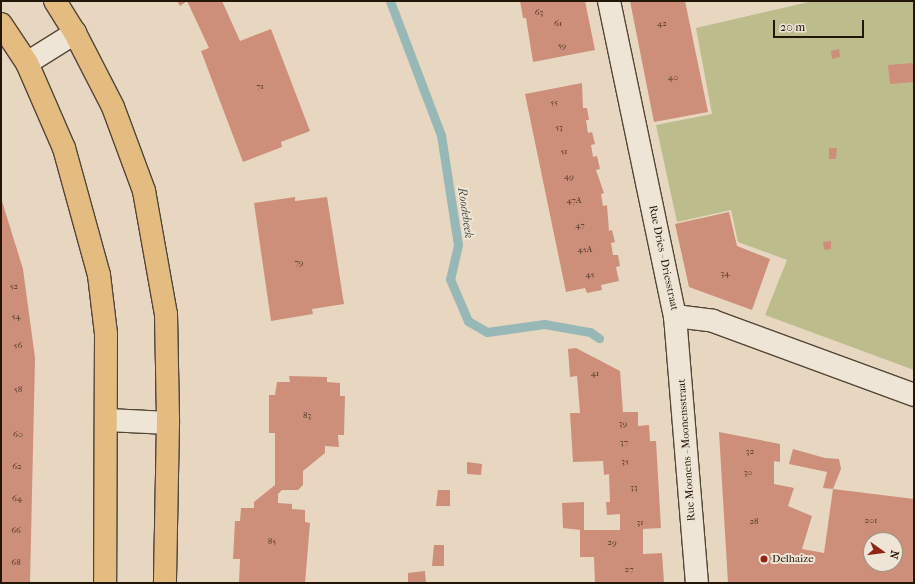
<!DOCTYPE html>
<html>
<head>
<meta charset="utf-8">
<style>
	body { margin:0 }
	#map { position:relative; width:915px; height:584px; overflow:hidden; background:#e7d7c0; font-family:"IM FELL French Canon",serif }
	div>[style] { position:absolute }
	.green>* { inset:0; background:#bdbc8d }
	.stream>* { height:9px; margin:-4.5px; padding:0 4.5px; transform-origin:4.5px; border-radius:4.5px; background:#97b8b7 }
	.building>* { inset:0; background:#cd8f7a }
	.roads { filter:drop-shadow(1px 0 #524635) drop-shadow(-1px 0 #524635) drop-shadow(0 1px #524635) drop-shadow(0 -1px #524635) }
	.minor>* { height:22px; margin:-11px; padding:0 11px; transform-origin:11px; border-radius:11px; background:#efe5d6 }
	.major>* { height:22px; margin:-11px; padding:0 11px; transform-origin:11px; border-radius:11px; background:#e4bc80 }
	.dots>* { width:11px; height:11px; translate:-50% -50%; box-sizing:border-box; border:2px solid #efe5d6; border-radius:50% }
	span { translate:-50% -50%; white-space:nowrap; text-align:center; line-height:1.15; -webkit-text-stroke:4px #efe5d6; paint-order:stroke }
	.number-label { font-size:9px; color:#4c3424 }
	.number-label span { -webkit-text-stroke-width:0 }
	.street-label { font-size:11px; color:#211607 }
	.poi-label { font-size:11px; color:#211607 }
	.left { translate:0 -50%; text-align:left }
	.water-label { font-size:12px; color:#4a4f45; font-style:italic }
	.frame { position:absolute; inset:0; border:2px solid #211607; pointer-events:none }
	.north { position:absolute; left:863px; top:532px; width:40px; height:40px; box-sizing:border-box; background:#efe5d6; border:1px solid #9d9283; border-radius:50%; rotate:104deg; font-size:11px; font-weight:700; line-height:16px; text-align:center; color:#211607 }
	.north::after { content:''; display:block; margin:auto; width:14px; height:18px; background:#8f2418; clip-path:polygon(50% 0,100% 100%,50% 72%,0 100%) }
	.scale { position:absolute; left:773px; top:20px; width:91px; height:18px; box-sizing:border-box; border:2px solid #211607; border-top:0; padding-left:5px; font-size:12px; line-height:14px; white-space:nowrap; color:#211607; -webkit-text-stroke:3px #efe5d6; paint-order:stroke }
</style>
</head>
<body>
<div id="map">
	<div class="green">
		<div style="clip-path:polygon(813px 1px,914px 1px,914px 370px,765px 315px,787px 260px,738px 242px,731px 210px,677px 222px,656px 125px,712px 114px,696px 28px)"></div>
	</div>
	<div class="stream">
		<div style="left:390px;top:1px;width:143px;rotate:69.2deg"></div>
		<div style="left:441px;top:135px;width:111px;rotate:81.2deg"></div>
		<div style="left:458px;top:245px;width:35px;rotate:103deg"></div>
		<div style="left:450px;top:279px;width:46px;rotate:66.8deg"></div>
		<div style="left:468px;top:321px;width:22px;rotate:30deg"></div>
		<div style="left:487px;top:332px;width:58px;rotate:-8deg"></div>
		<div style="left:544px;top:324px;width:47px;rotate:9.9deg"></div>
		<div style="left:590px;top:332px;width:11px;rotate:34deg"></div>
	</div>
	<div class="building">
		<div style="clip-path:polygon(177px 1px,222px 1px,240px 41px,271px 29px,310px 131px,281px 142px,282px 147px,243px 162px,201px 51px,209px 48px,187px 1px,180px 6px)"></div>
		<div style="clip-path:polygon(520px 1px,585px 1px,595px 50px,533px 62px,526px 18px,523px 18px)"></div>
		<div style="clip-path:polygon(630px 1px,685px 1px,708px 112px,654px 122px)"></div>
		<div style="clip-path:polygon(839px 49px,840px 57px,832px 59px,831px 51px)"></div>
		<div style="clip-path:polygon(914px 63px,914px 82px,890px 84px,888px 65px)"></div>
		<div style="clip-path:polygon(582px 83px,583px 108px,587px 108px,589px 120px,586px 120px,588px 133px,592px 132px,595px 144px,591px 145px,593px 157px,597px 156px,600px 169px,596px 170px,604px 193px,601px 194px,603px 206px,607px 205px,609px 231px,612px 230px,615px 242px,611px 243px,613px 255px,618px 255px,620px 266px,616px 267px,619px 281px,601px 285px,602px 290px,587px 293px,585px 288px,566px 292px,525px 94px)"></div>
		<div style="clip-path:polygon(829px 148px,837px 148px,836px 159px,829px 159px)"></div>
		<div style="clip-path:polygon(295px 197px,295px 201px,327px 197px,344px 304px,312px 309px,313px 314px,271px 321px,254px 203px)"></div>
		<div style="clip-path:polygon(1px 198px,23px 269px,35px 358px,30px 583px,1px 583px)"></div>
		<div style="clip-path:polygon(729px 212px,737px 246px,770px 259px,752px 310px,689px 287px,675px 224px)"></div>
		<div style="clip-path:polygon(831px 241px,831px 249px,824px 250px,823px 242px)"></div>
		<div style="clip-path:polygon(576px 348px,620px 371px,623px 412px,638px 412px,638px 426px,649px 425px,650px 441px,656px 441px,661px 528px,643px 529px,643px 554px,662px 553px,664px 582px,595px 583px,594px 557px,580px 557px,580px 530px,563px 528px,562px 503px,584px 502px,584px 530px,620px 530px,620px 514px,607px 515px,606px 502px,610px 502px,609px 474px,604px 475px,603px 461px,573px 462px,570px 413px,580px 413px,577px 376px,570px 377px,568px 349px)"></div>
		<div style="clip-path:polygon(289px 376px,327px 377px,327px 382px,340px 383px,340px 396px,345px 396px,344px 435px,338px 435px,339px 447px,325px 446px,325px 453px,303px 471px,303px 485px,298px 490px,282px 490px,278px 494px,278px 503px,292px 504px,292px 509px,305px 510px,305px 522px,310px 523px,305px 583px,239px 583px,240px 559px,233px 559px,235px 521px,240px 521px,241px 508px,254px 508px,254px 502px,275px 485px,275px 433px,269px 433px,269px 395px,275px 395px,277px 382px,290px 382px)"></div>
		<div style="clip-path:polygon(evenodd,719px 432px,780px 444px,780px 462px,774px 461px,774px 484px,794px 488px,788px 506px,812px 516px,802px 549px,824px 553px,833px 489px,914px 499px,914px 583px,728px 583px,719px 432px,871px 540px,895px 540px,895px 564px,871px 564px,871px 540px)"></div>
		<div style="clip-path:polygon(793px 449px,825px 458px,839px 459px,841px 469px,833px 489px,823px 488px,827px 472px,789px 464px)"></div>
		<div style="clip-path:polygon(467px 462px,482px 464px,481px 475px,467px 474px)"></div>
		<div style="clip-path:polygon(438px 490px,450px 490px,450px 506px,436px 506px)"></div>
		<div style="clip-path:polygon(434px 545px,444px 545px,444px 566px,432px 566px)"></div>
		<div style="clip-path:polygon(425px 571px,426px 583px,408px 583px,408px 573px)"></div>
	</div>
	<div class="roads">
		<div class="minor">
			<div style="left:609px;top:1px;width:322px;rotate:78.2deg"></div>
			<div style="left:675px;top:316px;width:268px;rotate:85.3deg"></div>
			<div style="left:27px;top:63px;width:57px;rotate:-32deg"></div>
			<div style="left:675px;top:316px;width:38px;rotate:7deg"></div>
			<div style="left:713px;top:321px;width:214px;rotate:20.2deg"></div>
			<div style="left:108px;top:420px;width:60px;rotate:2.9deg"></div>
		</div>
		<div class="major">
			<div style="left:55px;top:1px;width:38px;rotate:58deg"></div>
			<div style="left:75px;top:33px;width:83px;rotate:62.8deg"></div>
			<div style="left:113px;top:107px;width:90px;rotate:69.7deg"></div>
			<div style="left:144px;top:191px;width:125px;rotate:79.9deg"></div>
			<div style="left:166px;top:314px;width:109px;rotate:88.9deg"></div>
			<div style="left:168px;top:423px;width:160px;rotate:91.1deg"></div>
			<div style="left:1px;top:24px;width:47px;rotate:56.3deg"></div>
			<div style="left:27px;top:63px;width:93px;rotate:66.5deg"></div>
			<div style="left:64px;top:148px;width:132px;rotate:74.6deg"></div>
			<div style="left:99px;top:275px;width:59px;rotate:83.2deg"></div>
			<div style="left:106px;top:334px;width:249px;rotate:90.2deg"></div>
		</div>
	</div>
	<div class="dots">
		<div style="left:764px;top:559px;background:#8f2418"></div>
	</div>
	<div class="number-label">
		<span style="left:539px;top:12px">63</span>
		<span style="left:558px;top:23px">61</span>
		<span style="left:662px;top:23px">42</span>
		<span style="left:562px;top:45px">59</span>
		<span style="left:673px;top:77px">40</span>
		<span style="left:260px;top:86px">71</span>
		<span style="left:554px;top:102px">55</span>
		<span style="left:559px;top:127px">53</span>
		<span style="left:564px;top:151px">51</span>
		<span style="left:569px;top:176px">49</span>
		<span style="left:574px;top:200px">47A</span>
		<span style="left:580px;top:225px">47</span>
		<span style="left:585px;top:249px">45A</span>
		<span style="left:299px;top:262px">79</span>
		<span style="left:725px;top:273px">34</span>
		<span style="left:590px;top:274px">45</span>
		<span style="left:14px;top:286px">52</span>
		<span style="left:16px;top:316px">54</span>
		<span style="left:18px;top:345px">56</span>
		<span style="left:595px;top:373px">41</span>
		<span style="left:18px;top:389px">58</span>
		<span style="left:307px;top:415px">83</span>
		<span style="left:623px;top:423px">39</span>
		<span style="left:18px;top:434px">60</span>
		<span style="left:624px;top:442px">37</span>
		<span style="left:750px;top:451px">32</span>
		<span style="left:625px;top:461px">35</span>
		<span style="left:17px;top:466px">62</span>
		<span style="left:748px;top:472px">30</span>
		<span style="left:634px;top:487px">33</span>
		<span style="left:17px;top:498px">64</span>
		<span style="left:871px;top:520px">201</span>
		<span style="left:754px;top:521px">28</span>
		<span style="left:640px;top:522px">31</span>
		<span style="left:16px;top:530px">66</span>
		<span style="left:272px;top:541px">85</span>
		<span style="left:612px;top:542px">29</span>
		<span style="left:16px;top:562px">68</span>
		<span style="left:629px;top:569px">27</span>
	</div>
	<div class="street-label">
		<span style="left:663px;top:258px;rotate:78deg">Rue Dries - Driesstraat</span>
		<span style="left:687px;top:450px;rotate:-94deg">Rue Moonens - Moonensstraat</span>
	</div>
	<div class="poi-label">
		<span class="left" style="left:772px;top:559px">Delhaize</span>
	</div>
	<div class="water-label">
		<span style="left:465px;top:213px;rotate:82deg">Roodebeek</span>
	</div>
	<div class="frame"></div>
	<div class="north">N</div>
	<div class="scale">20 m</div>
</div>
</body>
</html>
